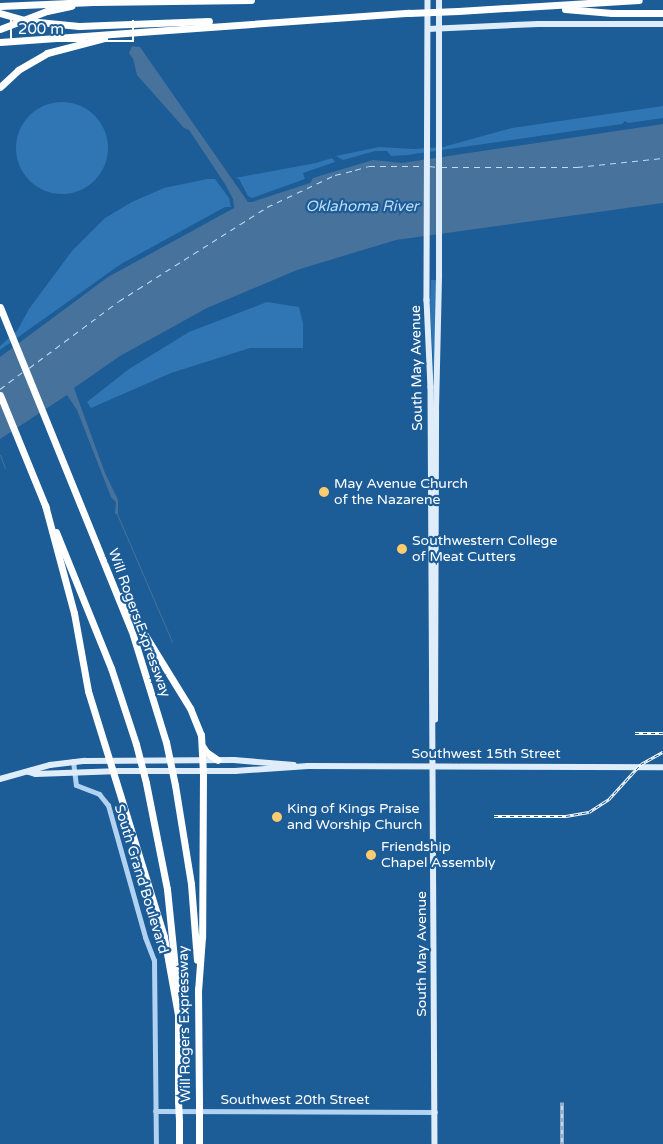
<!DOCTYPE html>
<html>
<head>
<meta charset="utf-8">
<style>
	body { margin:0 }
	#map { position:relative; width:663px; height:1144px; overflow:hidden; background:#1c5c97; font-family:"Varela Round",sans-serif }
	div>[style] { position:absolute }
	.green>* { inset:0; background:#3176b4 }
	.round { border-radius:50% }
	.water>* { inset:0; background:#46729c }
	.stream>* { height:1px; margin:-0.5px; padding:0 0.5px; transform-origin:0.5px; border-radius:0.5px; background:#46729c }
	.ferry>* { height:1px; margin-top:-0.5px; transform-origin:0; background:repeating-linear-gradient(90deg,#bedcf6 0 6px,transparent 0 11px) }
	.tertiary>* { height:5px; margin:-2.5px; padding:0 2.5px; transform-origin:2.5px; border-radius:2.5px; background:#b1d2f0 }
	.secondary>* { height:5.5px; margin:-2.75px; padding:0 2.75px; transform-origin:2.75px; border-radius:2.75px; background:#dfedfb }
	.motorway>* { height:7px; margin:-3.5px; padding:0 3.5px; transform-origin:3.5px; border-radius:3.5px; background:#fff }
	.rail>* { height:3px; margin-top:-1.5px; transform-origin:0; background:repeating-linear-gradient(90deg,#1c5c97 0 4px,#fff 0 8px); box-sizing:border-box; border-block:1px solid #fff }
	.motorway-bridge>* { height:7px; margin:-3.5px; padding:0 3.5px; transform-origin:3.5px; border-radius:3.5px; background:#fff }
	.dots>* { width:14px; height:14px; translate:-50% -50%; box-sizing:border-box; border:2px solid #1c5c97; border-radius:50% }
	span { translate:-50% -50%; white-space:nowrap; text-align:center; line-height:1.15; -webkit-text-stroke:4.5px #1c5c97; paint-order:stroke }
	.street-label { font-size:14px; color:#fff }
	.poi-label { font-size:14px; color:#fff }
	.left { translate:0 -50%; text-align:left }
	.water-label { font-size:15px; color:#bedcf6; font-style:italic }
	.scale { position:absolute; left:10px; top:20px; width:124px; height:22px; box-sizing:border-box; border:2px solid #fff; border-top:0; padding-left:6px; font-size:15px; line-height:18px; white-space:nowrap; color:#fff; -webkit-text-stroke:4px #1c5c97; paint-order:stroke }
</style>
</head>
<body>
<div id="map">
	<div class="green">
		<div class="round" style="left:16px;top:102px;width:92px;height:92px"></div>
		<div style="clip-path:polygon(663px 106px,663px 118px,628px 123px,625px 121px,622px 124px,407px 155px,391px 156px,387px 151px,375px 151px,343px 160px,336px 156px,379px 147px,414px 149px,443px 147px,512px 128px)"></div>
		<div style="clip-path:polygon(332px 158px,335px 162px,303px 173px,305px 179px,252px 198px,248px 196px,239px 179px,235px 178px,316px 163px)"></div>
		<div style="clip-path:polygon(207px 179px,215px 179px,229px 198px,231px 207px,225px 207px,121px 264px,0 350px,0 346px,17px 331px,29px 309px,72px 251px,105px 218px,132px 202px,164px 188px)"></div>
		<div style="clip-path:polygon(431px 280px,436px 280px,434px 376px,430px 307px)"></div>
		<div style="clip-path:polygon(267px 302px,299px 307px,303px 323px,303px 348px,250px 348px,171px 373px,91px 408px,87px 402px,129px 369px,189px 332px)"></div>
	</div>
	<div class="water">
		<div style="clip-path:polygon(132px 46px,140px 47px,248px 202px,252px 202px,310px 183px,313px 178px,373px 160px,402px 163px,663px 124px,663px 203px,396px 240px,297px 270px,207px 308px,120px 356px,74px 388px,105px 473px,118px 500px,118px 514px,115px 514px,116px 502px,111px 497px,77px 410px,67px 395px,0 439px,0 357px,108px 277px,234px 208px,233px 199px,225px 184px,189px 130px,184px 128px,137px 75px,133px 59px,129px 53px)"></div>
	</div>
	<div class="stream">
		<div style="left:0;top:455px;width:14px;rotate:69deg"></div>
		<div style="left:117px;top:514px;width:139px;rotate:66.7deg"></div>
	</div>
	<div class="ferry">
		<div style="left:429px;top:166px;width:8px;rotate:7deg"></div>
		<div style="left:441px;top:167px;width:136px"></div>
		<div style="left:577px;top:167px;width:86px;rotate:-6deg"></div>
		<div style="left:29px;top:368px;width:112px;rotate:-36.7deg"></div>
		<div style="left:119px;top:301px;width:175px;rotate:-32.4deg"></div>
		<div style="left:267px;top:207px;width:75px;rotate:-25.2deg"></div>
		<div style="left:335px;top:175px;width:21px;rotate:-14deg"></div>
		<div style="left:355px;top:170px;width:15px;rotate:-16deg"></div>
		<div style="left:369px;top:166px;width:56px"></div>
		<div style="left:0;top:389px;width:30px;rotate:-37deg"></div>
	</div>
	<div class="tertiary">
		<div style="left:73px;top:761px;width:24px;rotate:83deg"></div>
		<div style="left:76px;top:785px;width:25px;rotate:21deg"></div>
		<div style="left:99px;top:794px;width:14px;rotate:51deg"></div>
		<div style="left:108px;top:805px;width:137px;rotate:74.3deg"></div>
		<div style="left:145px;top:937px;width:25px;rotate:69deg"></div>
		<div style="left:154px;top:960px;width:184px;rotate:89.4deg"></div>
		<div style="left:155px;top:1111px;width:280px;rotate:0.2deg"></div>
	</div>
	<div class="secondary">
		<div style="left:428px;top:0;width:300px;rotate:90.2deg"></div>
		<div style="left:427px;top:300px;width:87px;rotate:87.4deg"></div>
		<div style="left:431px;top:387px;width:757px;rotate:89.7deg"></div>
		<div style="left:428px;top:29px;width:110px;rotate:-2.6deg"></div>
		<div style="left:538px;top:24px;width:125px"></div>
		<div style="left:435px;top:720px;width:310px;rotate:-89.8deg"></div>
		<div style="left:436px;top:410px;width:135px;rotate:-88.7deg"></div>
		<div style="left:439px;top:275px;width:275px;rotate:-90deg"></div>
		<div style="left:29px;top:772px;width:7px;rotate:16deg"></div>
		<div style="left:36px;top:774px;width:84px;rotate:-2deg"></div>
		<div style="left:120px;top:771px;width:115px"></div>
		<div style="left:235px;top:771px;width:73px;rotate:-3.9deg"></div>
		<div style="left:308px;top:766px;width:355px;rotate:0.2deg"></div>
		<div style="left:0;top:779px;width:52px;rotate:-15.6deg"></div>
		<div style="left:50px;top:765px;width:35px;rotate:-7deg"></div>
		<div style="left:85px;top:761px;width:149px;rotate:-0.4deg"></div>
		<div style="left:234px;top:760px;width:60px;rotate:4.8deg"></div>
	</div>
	<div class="motorway">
		<div style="left:0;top:6px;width:93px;rotate:-2.5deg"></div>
		<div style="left:93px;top:2px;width:158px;rotate:-0.7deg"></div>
		<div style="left:565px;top:9px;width:47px;rotate:4.9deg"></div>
		<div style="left:612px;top:13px;width:51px"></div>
		<div style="left:47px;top:11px;width:25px;rotate:-12deg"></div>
		<div style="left:458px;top:11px;width:181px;rotate:-3.5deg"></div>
		<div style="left:0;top:13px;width:29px;rotate:16deg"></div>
		<div style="left:28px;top:21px;width:51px;rotate:5.6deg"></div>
		<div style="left:79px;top:26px;width:130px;rotate:-2.2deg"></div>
		<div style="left:0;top:42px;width:410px;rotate:-4.1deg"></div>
		<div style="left:0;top:87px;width:25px;rotate:-43deg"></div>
		<div style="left:18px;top:70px;width:34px;rotate:-30deg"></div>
		<div style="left:47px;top:53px;width:59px;rotate:-14.7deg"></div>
		<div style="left:0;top:307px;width:354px;rotate:67.9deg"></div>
		<div style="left:133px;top:635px;width:112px;rotate:72.9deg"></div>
		<div style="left:0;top:395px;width:122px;rotate:67.8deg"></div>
		<div style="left:45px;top:505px;width:112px;rotate:75deg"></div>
		<div style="left:74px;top:613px;width:79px;rotate:79.8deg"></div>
		<div style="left:88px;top:691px;width:257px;rotate:72.8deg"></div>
		<div style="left:164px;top:937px;width:79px;rotate:79.8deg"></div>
		<div style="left:56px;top:532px;width:147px;rotate:68deg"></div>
		<div style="left:111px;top:668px;width:80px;rotate:71.8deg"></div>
		<div style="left:121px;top:596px;width:132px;rotate:58.4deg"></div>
		<div style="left:190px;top:708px;width:29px;rotate:68deg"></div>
		<div style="left:201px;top:735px;width:37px;rotate:87deg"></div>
		<div style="left:203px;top:772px;width:165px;rotate:90.3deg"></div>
		<div style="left:202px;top:937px;width:54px;rotate:94.2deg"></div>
		<div style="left:203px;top:747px;width:6px;rotate:59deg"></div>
		<div style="left:206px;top:752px;width:14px;rotate:34deg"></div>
		<div style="left:146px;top:783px;width:108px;rotate:78.8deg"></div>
		<div style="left:167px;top:889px;width:100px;rotate:84.2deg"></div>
		<div style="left:175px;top:785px;width:100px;rotate:80.8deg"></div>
		<div style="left:191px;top:884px;width:76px;rotate:85.5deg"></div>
		<div style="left:198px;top:989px;width:111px;rotate:89.5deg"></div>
		<div style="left:178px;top:1011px;width:90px;rotate:90deg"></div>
		<div style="left:199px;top:1121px;width:23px;rotate:90deg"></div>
		<div style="left:179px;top:1122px;width:22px;rotate:90deg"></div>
	</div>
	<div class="rail">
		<div style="left:635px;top:733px;width:28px"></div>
		<div style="left:494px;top:816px;width:72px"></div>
		<div style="left:566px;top:816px;width:23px;rotate:-10deg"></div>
		<div style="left:589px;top:812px;width:24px;rotate:-33deg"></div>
		<div style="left:609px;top:799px;width:47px;rotate:-47.6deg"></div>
		<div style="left:641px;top:764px;width:25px;rotate:-29deg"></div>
		<div style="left:562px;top:1102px;width:42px;rotate:90deg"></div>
	</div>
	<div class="motorway-bridge">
		<div style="left:409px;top:13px;width:49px;rotate:-2.3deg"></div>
		<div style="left:0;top:29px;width:50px;rotate:-21deg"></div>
		<div style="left:166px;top:742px;width:44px;rotate:78.2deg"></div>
		<div style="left:136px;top:744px;width:40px;rotate:75.6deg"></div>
		<div style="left:178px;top:1101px;width:21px;rotate:87deg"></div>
		<div style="left:199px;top:1121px;width:21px;rotate:-90deg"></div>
	</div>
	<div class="dots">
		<div style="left:324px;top:492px;background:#ffcb70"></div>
		<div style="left:402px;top:549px;background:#ffcb70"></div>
		<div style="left:277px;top:817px;background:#ffcb70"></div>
		<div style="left:371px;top:855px;background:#ffcb70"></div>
	</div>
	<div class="street-label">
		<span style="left:417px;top:368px;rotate:-91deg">South May Avenue</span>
		<span style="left:139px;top:623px;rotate:70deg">Will Rogers Expressway</span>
		<span style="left:486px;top:754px">Southwest 15th Street</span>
		<span style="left:141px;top:879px;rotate:73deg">South Grand Boulevard</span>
		<span style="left:422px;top:954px;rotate:-90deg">South May Avenue</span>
		<span style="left:185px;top:1024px;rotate:-91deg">Will Rogers Expressway</span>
		<span style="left:295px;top:1100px">Southwest 20th Street</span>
	</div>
	<div class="poi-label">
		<span class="left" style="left:334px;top:492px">May Avenue Church<br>of the Nazarene</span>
		<span class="left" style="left:412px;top:549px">Southwestern College<br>of Meat Cutters</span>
		<span class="left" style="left:287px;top:817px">King of Kings Praise<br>and Worship Church</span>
		<span class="left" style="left:381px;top:855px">Friendship<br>Chapel Assembly</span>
	</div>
	<div class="water-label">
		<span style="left:362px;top:207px">Oklahoma River</span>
	</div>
	<div class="scale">200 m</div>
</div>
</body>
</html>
